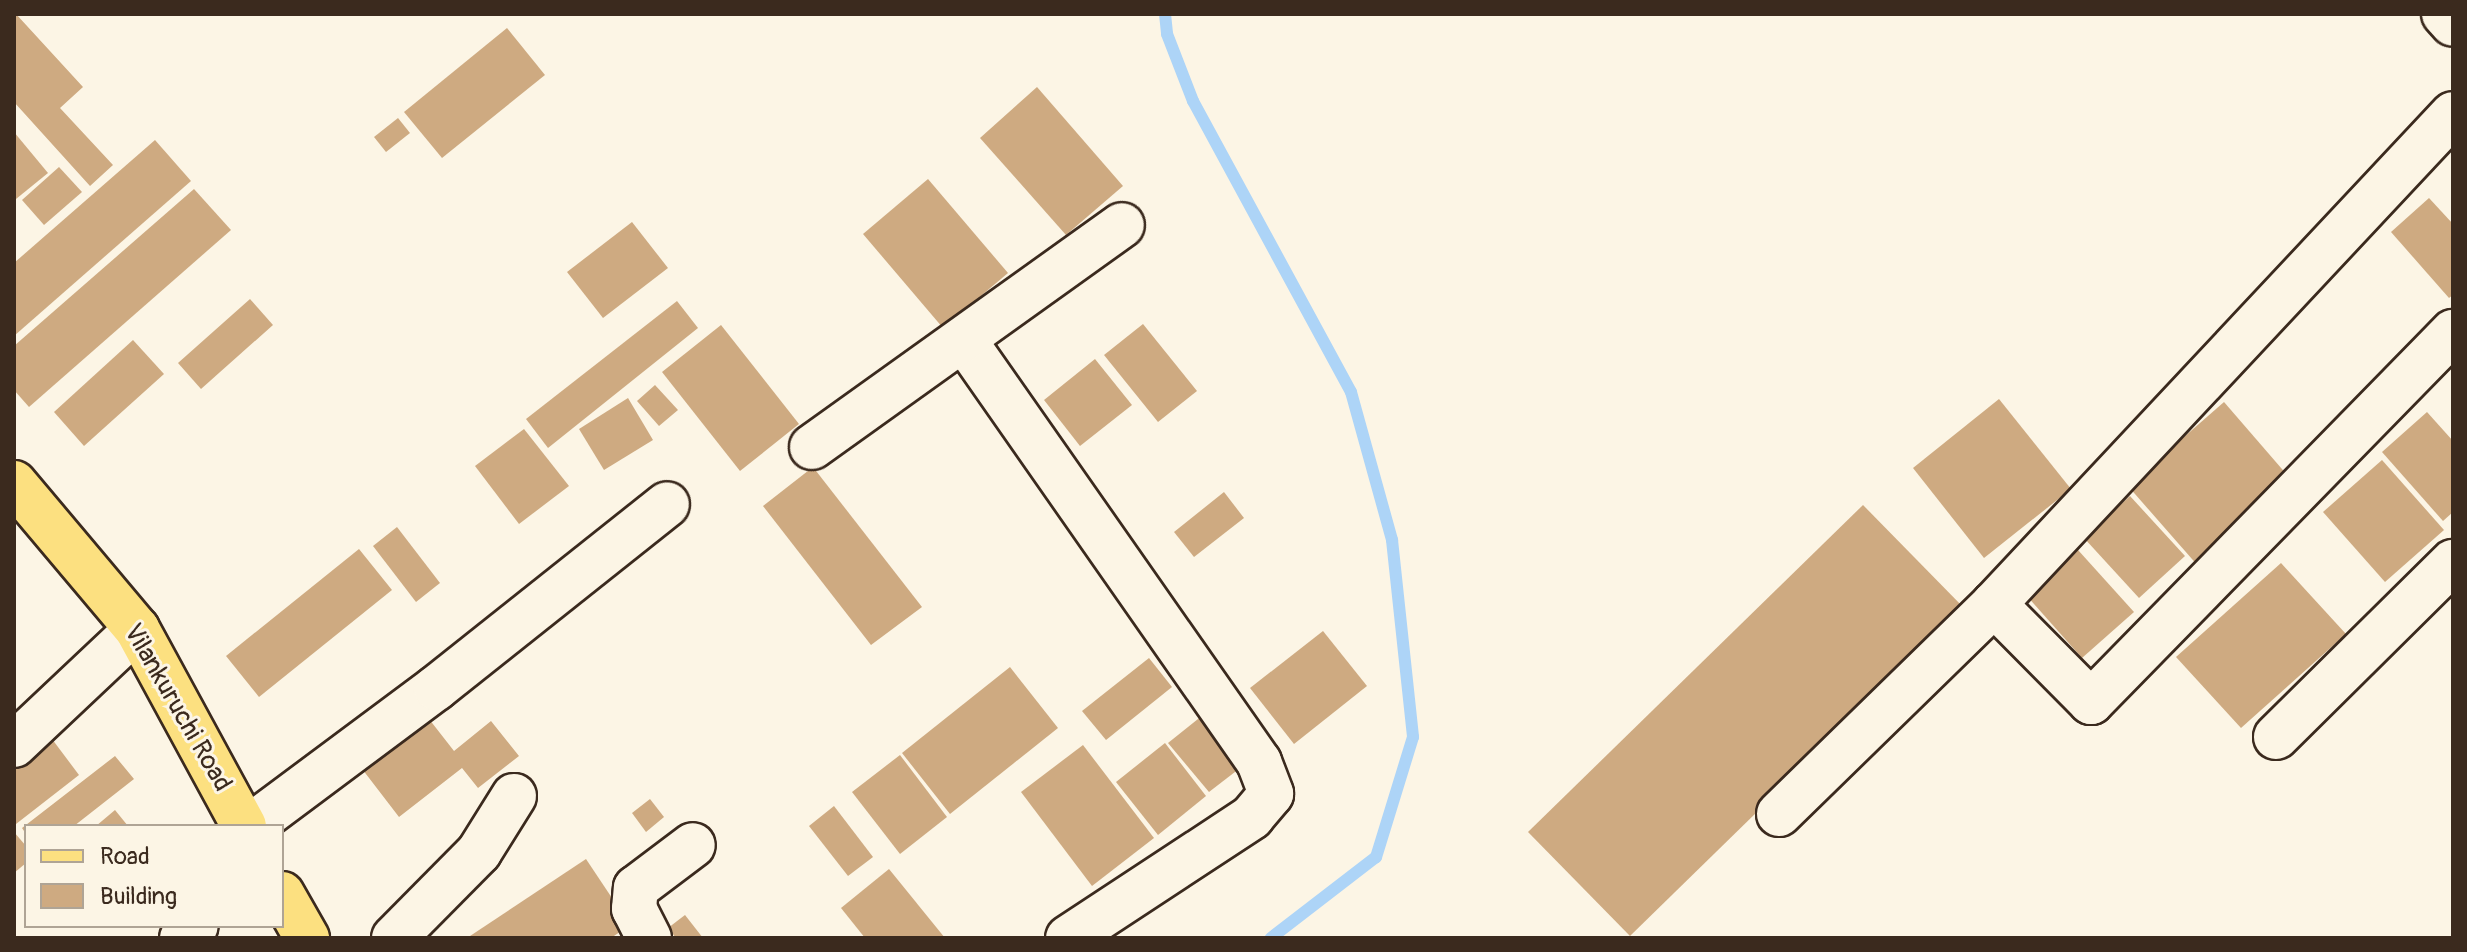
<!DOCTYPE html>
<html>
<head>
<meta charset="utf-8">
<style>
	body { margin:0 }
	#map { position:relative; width:2467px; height:952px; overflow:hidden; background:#fcf5e5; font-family:Pangolin,sans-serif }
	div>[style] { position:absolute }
	.stream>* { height:12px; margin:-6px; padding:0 6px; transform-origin:6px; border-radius:6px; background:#add4f7 }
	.building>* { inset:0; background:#ceaa81 }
	.roads { filter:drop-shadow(2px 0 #3b2a1e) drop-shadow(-2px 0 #3b2a1e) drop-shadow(0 2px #3b2a1e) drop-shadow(0 -2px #3b2a1e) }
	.minor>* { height:44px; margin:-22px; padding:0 22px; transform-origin:22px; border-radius:22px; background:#fcf5e5 }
	.major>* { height:44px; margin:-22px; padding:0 22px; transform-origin:22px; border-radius:22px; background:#fce080 }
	span { translate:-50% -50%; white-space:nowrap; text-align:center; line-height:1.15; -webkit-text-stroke:6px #fcf5e5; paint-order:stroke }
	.street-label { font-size:26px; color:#3b2a1e }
	.frame { position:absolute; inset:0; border:16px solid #3b2a1e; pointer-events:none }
	.legend { position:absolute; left:24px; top:824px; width:260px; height:104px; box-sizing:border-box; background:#fcf5e5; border:2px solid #afa495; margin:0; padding:10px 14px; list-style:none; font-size:24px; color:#3b2a1e }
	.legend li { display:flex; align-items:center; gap:16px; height:40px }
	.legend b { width:40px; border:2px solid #afa495 }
</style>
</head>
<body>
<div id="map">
	<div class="stream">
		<div style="left:1165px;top:14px;width:20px;rotate:84deg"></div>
		<div style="left:1167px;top:34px;width:72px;rotate:68.8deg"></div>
		<div style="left:1193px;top:101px;width:331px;rotate:61.5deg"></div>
		<div style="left:1351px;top:392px;width:154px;rotate:74.5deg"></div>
		<div style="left:1392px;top:540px;width:198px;rotate:83.9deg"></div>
		<div style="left:1413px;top:737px;width:126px;rotate:107.1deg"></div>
		<div style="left:1376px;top:857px;width:133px;rotate:142.4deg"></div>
	</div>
	<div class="building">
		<div style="clip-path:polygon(16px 14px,83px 87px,60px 108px,113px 165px,90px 186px,14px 102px)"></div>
		<div style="clip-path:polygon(507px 28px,545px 75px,442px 158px,404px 112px)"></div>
		<div style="clip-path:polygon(1037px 87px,1123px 186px,1066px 235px,980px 138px)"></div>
		<div style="clip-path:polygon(398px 118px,410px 133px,386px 152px,374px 137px)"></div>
		<div style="clip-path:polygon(14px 132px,48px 173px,16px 199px,14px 197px)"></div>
		<div style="clip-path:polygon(155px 140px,191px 181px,14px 336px,14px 263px)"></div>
		<div style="clip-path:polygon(59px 167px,82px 192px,44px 225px,22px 200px)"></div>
		<div style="clip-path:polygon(928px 179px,1008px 273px,943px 328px,863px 234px)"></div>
		<div style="clip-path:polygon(194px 189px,231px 230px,29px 407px,14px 390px,14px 346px)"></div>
		<div style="clip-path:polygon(2429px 198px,2453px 224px,2453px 295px,2449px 298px,2391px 232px)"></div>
		<div style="clip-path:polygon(632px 222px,668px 268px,603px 318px,567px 272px)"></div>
		<div style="clip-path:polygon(250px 299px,273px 325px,201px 389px,178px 363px)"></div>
		<div style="clip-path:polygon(677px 301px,698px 328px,548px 448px,526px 419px)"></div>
		<div style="clip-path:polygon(1143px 324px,1197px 391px,1158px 422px,1104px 355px)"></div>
		<div style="clip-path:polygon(721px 325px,799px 424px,740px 471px,662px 372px)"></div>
		<div style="clip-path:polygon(133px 340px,164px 374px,84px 446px,54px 412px)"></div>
		<div style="clip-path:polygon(1095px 359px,1132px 405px,1080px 446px,1044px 400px)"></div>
		<div style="clip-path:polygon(655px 385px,678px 410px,659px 426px,637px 401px)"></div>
		<div style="clip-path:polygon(628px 398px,653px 440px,604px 470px,579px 429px)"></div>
		<div style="clip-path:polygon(1999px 399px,2071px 489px,1984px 558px,1913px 468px)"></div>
		<div style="clip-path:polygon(2224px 402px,2295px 484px,2199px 567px,2128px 486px)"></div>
		<div style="clip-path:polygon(2427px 412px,2453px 441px,2453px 512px,2443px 521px,2382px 452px)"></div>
		<div style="clip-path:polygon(524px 429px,569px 486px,519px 524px,475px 466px)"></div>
		<div style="clip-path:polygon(2382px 460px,2444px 530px,2385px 582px,2323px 512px)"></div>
		<div style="clip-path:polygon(813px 467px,922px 607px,871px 645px,763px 506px)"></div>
		<div style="clip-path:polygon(1224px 492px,1244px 518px,1194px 557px,1174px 532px)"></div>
		<div style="clip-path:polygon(2130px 496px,2185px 556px,2139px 598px,2084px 538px)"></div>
		<div style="clip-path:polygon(1863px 505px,1965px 609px,1630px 936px,1528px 832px)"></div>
		<div style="clip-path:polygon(397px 527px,440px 583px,416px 602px,373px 546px)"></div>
		<div style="clip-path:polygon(359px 549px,392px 590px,259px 697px,226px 656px)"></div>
		<div style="clip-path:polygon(2078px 550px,2134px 612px,2082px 658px,2027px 596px)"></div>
		<div style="clip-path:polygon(2281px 563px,2346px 634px,2241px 728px,2176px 657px)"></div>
		<div style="clip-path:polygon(1323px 631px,1367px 686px,1294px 744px,1250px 688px)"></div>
		<div style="clip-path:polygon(1149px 658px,1172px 687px,1106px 740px,1082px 711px)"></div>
		<div style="clip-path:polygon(1010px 667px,1058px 728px,950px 814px,902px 753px)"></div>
		<div style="clip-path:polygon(422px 710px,454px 751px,491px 721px,519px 756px,478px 788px,462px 768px,399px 817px,356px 761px)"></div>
		<div style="clip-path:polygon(1203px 715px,1244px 765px,1209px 792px,1168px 743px)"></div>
		<div style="clip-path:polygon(52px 739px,79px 775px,16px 824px,14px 769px)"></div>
		<div style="clip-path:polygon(1165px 743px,1206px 796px,1158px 835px,1116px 782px)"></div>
		<div style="clip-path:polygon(1083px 745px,1154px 838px,1092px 886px,1021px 792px)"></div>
		<div style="clip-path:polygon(900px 755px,947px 817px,900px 854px,852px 792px)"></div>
		<div style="clip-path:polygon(115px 756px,134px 779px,74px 826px,26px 826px,26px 834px,22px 828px)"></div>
		<div style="clip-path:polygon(650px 799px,664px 817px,646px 832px,632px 813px)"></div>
		<div style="clip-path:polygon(834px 806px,873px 857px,848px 876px,809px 826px)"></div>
		<div style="clip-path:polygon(115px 810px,128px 826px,96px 826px)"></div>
		<div style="clip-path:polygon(14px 832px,26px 846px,26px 863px,14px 873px)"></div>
		<div style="clip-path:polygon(586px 859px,630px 925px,611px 938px,467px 938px)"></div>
		<div style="clip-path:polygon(889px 869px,945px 938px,865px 938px,841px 908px)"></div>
		<div style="clip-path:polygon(685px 915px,703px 938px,676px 938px,668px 928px)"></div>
	</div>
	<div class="roads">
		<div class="minor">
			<div style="left:2444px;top:14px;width:13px;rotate:48deg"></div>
			<div style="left:964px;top:340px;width:515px;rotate:55.04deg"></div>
			<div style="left:1259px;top:762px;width:34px;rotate:69deg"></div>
			<div style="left:1271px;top:794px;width:30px;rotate:130deg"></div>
			<div style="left:1252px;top:817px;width:220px;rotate:146.7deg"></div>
			<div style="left:812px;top:447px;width:381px;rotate:-35.6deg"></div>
			<div style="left:1994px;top:604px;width:138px;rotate:45.3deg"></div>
			<div style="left:2091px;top:702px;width:518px;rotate:-45.63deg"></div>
			<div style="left:2276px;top:737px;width:249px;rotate:-44.7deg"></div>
			<div style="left:14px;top:745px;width:169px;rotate:-43.3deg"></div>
			<div style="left:1779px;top:814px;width:301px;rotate:-44.3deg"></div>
			<div style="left:1994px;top:604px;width:671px;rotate:-46.87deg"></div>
			<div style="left:251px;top:826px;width:231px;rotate:-36.7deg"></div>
			<div style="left:436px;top:688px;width:295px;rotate:-38.5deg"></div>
			<div style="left:182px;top:938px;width:18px;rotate:-41deg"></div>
			<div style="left:394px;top:938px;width:121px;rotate:-45.3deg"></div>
			<div style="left:479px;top:852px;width:66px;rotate:-58deg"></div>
			<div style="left:649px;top:938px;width:33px;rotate:-117deg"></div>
			<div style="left:634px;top:909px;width:21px;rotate:-85deg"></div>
			<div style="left:636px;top:888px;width:71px;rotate:-37deg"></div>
		</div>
		<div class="major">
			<div style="left:14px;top:483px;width:191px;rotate:49.9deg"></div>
			<div style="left:137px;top:629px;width:224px;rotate:61.5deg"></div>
			<div style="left:282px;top:894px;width:51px;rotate:60.4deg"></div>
		</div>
	</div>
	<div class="street-label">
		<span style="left:177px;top:708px;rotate:60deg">Vilankuruchi Road</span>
	</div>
	<div class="frame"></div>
	<ul class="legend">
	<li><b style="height:10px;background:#fce080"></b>Road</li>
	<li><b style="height:22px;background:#ceaa81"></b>Building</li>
	</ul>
</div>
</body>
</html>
